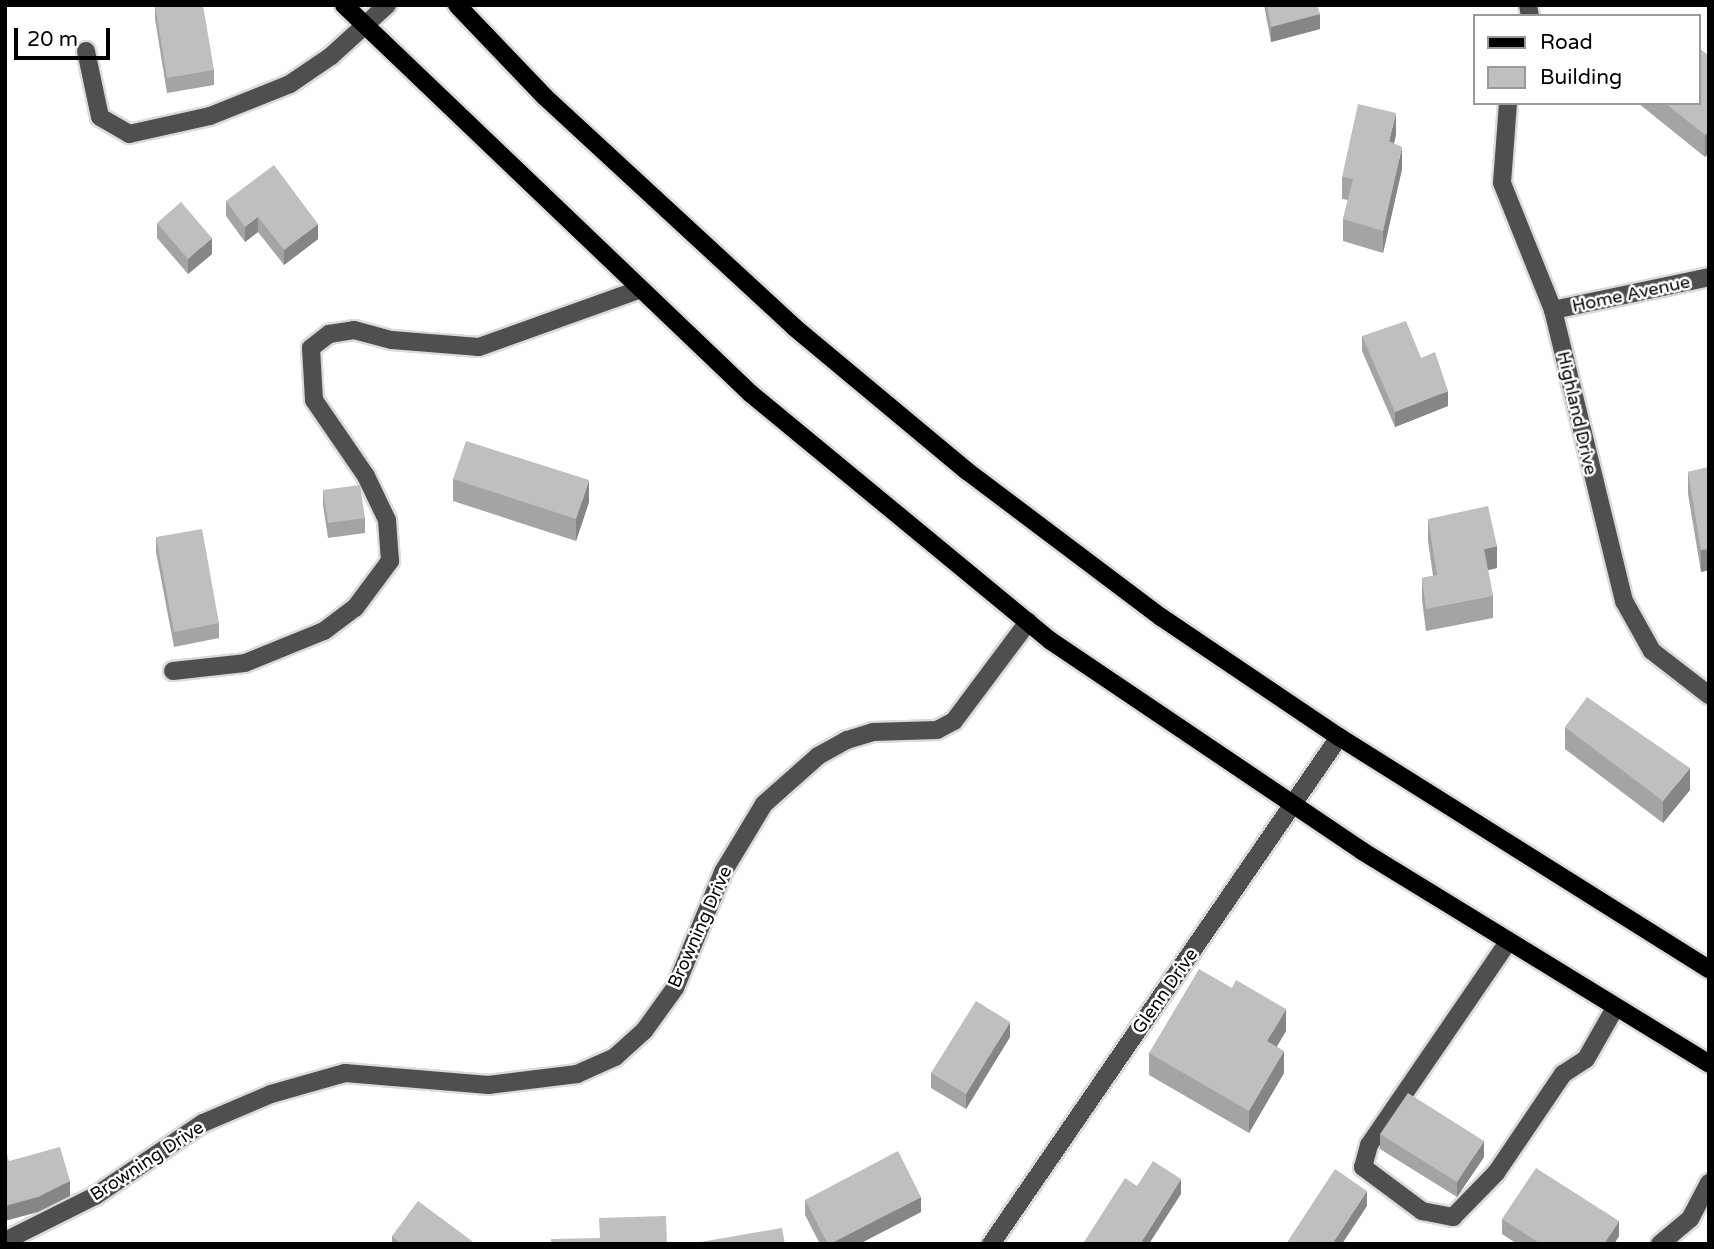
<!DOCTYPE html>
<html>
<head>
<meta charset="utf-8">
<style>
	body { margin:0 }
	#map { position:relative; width:1714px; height:1249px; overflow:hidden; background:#fff; font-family:"Varela Round",sans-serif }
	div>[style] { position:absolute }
	.roads { filter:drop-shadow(2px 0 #dbdbdb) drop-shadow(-2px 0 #dbdbdb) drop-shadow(0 2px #dbdbdb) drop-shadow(0 -2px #dbdbdb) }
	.minor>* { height:18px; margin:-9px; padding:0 9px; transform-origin:9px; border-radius:9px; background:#4f4f4f }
	.major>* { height:18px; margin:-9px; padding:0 9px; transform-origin:9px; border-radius:9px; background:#000 }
	.wall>* { inset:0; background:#a4a4a4 }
	.shaded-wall>* { inset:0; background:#868686 }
	.building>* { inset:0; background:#bfbfbf }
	span { translate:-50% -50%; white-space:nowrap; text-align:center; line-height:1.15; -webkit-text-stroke:5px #fff; paint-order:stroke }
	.street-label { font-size:18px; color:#000 }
	.frame { position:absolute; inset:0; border:7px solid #000; pointer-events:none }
	.legend { position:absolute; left:1473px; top:14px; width:228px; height:91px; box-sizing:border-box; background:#fff; border:2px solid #999; margin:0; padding:9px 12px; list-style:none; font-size:21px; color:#000 }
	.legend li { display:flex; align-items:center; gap:14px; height:35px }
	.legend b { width:35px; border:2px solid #999 }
	.scale { position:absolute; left:14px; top:28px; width:96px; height:32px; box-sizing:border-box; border:4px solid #000; border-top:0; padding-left:9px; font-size:21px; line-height:24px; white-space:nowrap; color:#000; -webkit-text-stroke:5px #fff; paint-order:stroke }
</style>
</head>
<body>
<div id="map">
	<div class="roads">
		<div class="minor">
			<div style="left:1528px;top:5px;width:11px;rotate:80deg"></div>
			<div style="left:86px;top:51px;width:67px;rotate:78deg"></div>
			<div style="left:100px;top:117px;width:34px;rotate:30deg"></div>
			<div style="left:129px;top:134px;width:83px;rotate:-12.5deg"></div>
			<div style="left:210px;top:116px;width:86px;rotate:-21.8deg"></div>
			<div style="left:290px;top:84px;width:50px;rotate:-34.3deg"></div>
			<div style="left:331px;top:56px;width:76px;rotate:-42.3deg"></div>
			<div style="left:1508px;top:103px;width:80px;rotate:94.3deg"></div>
			<div style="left:1502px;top:183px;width:137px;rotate:68.1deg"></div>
			<div style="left:1553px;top:310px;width:300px;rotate:76.3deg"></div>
			<div style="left:1624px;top:601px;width:57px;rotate:60.8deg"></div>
			<div style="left:1652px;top:651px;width:72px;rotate:37.7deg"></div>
			<div style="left:1553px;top:310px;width:159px;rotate:-11.9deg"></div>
			<div style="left:173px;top:671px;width:72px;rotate:-6.3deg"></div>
			<div style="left:245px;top:663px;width:85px;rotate:-22.1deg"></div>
			<div style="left:324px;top:631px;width:39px;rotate:-37deg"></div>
			<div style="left:355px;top:608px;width:59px;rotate:-53.3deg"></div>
			<div style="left:390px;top:561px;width:41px;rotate:-94.2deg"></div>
			<div style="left:387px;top:520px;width:49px;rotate:-115.5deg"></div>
			<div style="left:366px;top:476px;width:92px;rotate:-124.4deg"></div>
			<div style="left:314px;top:400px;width:52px;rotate:-93.3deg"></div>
			<div style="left:311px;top:348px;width:23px;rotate:-38deg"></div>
			<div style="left:329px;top:334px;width:25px;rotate:-9deg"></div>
			<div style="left:354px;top:330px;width:39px;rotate:15deg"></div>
			<div style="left:392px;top:340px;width:87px;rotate:4.6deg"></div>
			<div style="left:479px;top:347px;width:169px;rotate:-19.7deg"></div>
			<div style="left:1508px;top:942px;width:246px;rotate:124.4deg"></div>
			<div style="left:1369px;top:1145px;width:23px;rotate:105deg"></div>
			<div style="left:1363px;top:1167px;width:74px;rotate:36.7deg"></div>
			<div style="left:1422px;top:1211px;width:32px;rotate:11deg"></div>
			<div style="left:1453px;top:1217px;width:62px;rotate:-45.7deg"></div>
			<div style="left:1496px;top:1173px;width:120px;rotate:-55.9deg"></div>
			<div style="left:1563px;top:1074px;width:27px;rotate:-33deg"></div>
			<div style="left:1586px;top:1059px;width:59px;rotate:-60.4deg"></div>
			<div style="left:5px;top:1241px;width:101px;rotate:-26.6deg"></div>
			<div style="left:95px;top:1196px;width:130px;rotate:-34.1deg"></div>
			<div style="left:203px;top:1123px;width:74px;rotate:-23.1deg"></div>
			<div style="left:271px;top:1094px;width:77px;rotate:-15.8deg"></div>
			<div style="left:345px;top:1073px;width:144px;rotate:4.8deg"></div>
			<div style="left:488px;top:1085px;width:90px;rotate:-7deg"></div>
			<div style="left:577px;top:1074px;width:42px;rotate:-24.1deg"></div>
			<div style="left:615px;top:1057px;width:39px;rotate:-42deg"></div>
			<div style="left:644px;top:1031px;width:53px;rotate:-54.2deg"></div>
			<div style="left:675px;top:988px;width:126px;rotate:-67.5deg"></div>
			<div style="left:723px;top:872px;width:79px;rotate:-58.9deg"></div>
			<div style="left:764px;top:804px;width:72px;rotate:-41.6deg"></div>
			<div style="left:818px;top:756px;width:33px;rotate:-29deg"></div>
			<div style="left:847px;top:740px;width:27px;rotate:-17deg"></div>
			<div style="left:873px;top:732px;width:64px;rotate:-1.8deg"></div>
			<div style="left:937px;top:730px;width:19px;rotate:-28deg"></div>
			<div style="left:954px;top:721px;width:124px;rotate:-53.2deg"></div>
			<div style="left:991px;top:1244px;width:615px;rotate:-55.53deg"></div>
			<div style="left:1660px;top:1244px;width:39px;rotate:-40deg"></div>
			<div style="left:1690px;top:1219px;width:41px;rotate:-62.2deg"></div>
		</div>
		<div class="major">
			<div style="left:344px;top:5px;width:562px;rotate:43.7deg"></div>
			<div style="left:750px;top:393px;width:390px;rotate:39.5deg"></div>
			<div style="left:1051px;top:641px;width:375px;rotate:34deg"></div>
			<div style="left:1362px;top:851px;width:407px;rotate:31.5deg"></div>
			<div style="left:457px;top:5px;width:127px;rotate:46.3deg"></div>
			<div style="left:545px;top:97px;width:339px;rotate:42.7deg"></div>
			<div style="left:794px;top:327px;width:225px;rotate:39.8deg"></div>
			<div style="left:967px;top:471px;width:243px;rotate:37deg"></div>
			<div style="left:1161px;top:617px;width:215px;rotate:34deg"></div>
			<div style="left:1339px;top:737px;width:437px;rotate:32.1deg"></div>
		</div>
	</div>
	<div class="wall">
		<div style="clip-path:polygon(155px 5px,214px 70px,214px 85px,167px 93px,155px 19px)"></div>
		<div style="clip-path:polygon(1264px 5px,1317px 5px,1320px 29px,1271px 42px)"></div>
		<div style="clip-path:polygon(1709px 56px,1705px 157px,1638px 103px,1698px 103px)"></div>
		<div style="clip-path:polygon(1396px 135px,1394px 143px,1402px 169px,1383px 253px,1343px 241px,1343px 219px,1348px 200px,1342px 199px,1342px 177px)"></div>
		<div style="clip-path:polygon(226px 201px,318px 239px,284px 265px,258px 232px,245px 242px,226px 216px)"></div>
		<div style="clip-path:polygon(157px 223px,212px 254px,188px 274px,157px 238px)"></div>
		<div style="clip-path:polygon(1362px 336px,1421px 358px,1448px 406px,1395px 427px,1362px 351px)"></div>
		<div style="clip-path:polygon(1709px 467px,1709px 570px,1701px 572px,1688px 494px,1688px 472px)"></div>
		<div style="clip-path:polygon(453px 479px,589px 502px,576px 541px,453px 501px)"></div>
		<div style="clip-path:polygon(323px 490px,365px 518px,365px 533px,328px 538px,323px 505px)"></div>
		<div style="clip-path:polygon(1428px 519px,1497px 568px,1488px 570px,1493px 596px,1493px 618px,1426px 631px,1422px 600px,1422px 578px,1433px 576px,1428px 541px)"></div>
		<div style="clip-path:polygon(156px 537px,219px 623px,219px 638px,174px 647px,156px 552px)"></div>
		<div style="clip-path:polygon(1565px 727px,1690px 790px,1663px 823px,1565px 749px)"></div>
		<div style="clip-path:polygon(1286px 1031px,1277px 1046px,1284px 1073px,1249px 1133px,1149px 1075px,1149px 1053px)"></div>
		<div style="clip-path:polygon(1010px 1037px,966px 1109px,931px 1088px,931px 1073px)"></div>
		<div style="clip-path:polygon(1380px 1134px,1484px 1157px,1457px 1197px,1380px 1149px)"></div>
		<div style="clip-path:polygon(805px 1200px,921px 1212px,859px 1244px,820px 1244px,805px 1215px)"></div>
		<div style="clip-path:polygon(1502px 1219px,1619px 1236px,1614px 1244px,1517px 1244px,1502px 1234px)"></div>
		<div style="clip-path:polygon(392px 1236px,476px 1244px,392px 1244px)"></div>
	</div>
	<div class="shaded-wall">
		<div style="clip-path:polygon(1320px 14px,1320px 29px,1271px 42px,1271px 27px)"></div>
		<div style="clip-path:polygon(1396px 113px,1396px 135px,1389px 163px,1389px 141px)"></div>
		<div style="clip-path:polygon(1709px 131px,1709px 153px,1705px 157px,1705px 135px)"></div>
		<div style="clip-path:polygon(1402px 147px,1402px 169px,1383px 253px,1383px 231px)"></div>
		<div style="clip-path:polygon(258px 217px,258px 232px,245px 242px,245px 227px)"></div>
		<div style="clip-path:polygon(318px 224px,318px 239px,284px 265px,284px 250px)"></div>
		<div style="clip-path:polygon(212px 238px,212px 254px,188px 274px,188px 259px)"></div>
		<div style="clip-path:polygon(1448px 391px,1448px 406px,1395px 427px,1395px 412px)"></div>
		<div style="clip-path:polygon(589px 480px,589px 502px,576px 541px,576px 519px)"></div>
		<div style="clip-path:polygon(1497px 546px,1497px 568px,1484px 571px,1484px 549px)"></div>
		<div style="clip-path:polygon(1709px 549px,1709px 570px,1701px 572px,1701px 550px)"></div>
		<div style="clip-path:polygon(1690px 768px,1690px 790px,1663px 823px,1663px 801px)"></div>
		<div style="clip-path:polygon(1286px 1009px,1286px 1031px,1267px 1063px,1267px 1041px)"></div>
		<div style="clip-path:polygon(1010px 1022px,1010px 1037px,966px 1109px,966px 1094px)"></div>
		<div style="clip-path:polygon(1284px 1051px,1284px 1073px,1249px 1133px,1249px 1111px)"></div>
		<div style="clip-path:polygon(1484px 1141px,1484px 1157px,1457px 1197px,1457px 1182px)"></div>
		<div style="clip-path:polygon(1181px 1179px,1181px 1194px,1149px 1244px,1140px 1244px)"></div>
		<div style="clip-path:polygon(70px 1181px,70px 1196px,38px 1212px,5px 1221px,5px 1206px)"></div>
		<div style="clip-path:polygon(1367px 1191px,1367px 1206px,1342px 1244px,1332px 1244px)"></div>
		<div style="clip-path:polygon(921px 1197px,921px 1212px,859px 1244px,830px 1244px)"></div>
		<div style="clip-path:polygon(1619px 1221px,1619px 1236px,1614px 1244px,1604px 1244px)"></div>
	</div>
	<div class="building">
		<div style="clip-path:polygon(155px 5px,203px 5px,214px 70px,167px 78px)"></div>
		<div style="clip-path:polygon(1267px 5px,1317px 5px,1320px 14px,1271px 27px)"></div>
		<div style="clip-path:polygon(1698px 47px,1709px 56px,1709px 131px,1705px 135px,1665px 103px,1698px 103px)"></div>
		<div style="clip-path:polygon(1358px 104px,1396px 113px,1389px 141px,1402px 147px,1383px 231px,1343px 219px,1353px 179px,1342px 177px)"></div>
		<div style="clip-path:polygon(274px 165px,318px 224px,284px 250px,258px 217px,245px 227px,226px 201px)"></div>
		<div style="clip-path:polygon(181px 202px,212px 238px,188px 259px,157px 223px)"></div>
		<div style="clip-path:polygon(1406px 321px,1421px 358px,1435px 352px,1448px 391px,1395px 412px,1362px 336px)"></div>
		<div style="clip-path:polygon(466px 441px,589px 480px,576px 519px,453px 479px)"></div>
		<div style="clip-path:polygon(1709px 467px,1709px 549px,1701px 550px,1688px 472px)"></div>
		<div style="clip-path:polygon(360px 485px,365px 518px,328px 523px,323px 490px)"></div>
		<div style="clip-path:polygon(1488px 506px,1497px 546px,1484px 549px,1493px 596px,1426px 609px,1422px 578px,1437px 575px,1428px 519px)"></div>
		<div style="clip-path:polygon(202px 529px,219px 623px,174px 632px,156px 537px)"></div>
		<div style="clip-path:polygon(1587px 697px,1690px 768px,1663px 801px,1565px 727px)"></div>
		<div style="clip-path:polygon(1199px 969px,1232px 988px,1236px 980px,1286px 1009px,1267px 1041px,1284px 1051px,1249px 1111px,1149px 1053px)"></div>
		<div style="clip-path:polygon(976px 1001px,1010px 1022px,966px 1094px,931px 1073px)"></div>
		<div style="clip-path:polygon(1408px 1093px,1484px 1141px,1457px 1182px,1380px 1134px)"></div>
		<div style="clip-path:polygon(60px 1147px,70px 1181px,38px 1197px,5px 1206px,5px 1148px,9px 1161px)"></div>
		<div style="clip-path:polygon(898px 1151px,921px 1197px,830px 1244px,828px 1244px,805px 1200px)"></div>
		<div style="clip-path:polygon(1153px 1161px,1181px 1179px,1140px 1244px,1088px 1244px,1084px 1242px,1125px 1178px,1137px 1186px)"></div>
		<div style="clip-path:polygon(1536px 1168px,1619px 1221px,1604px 1244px,1541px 1244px,1502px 1219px)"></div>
		<div style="clip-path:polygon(1335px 1169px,1367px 1191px,1332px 1244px,1286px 1244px)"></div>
		<div style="clip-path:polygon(418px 1201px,476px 1244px,401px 1244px,392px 1236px)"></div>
		<div style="clip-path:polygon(666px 1216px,667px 1244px,551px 1244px,551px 1239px,600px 1238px,599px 1218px)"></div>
		<div style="clip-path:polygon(782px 1228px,785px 1244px,689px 1244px)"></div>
	</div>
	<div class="street-label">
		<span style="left:1631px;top:294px;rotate:-12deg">Home Avenue</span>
		<span style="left:1577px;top:413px;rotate:77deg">Highland Drive</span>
		<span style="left:700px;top:927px;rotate:-66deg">Browning Drive</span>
		<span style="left:1165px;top:991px;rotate:-55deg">Glenn Drive</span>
		<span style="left:147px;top:1161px;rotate:-33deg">Browning Drive</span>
	</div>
	<div class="frame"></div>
	<ul class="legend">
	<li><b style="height:9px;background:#000"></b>Road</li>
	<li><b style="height:19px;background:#bfbfbf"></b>Building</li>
	</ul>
	<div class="scale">20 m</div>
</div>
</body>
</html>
